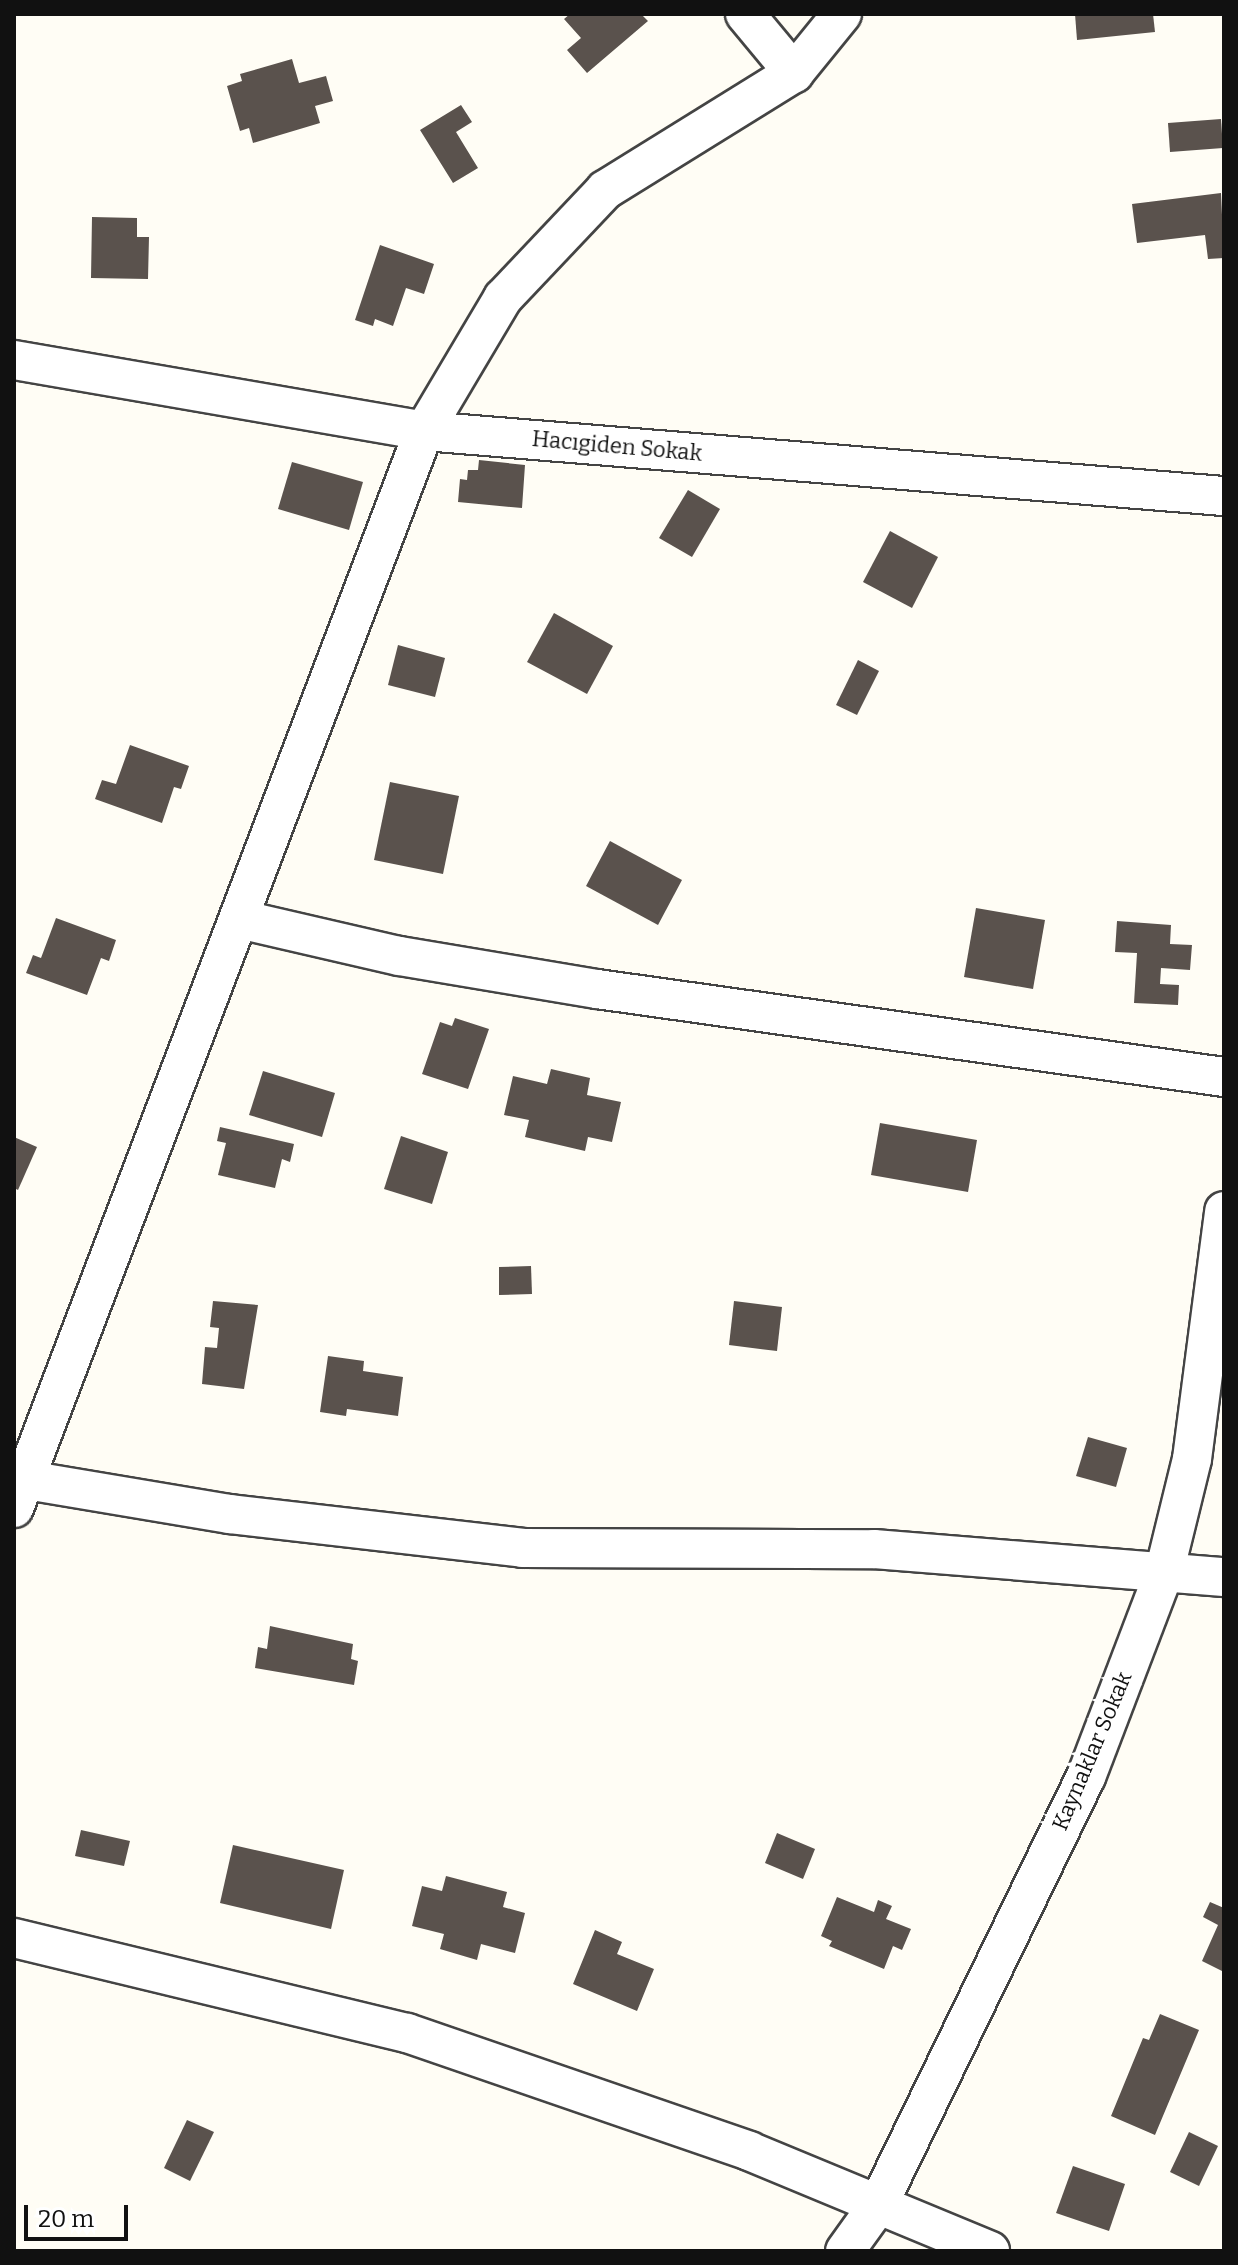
<!DOCTYPE html>
<html>
<head>
<meta charset="utf-8">
<style>
	body { margin:0 }
	#map { position:relative; width:1238px; height:2265px; overflow:hidden; background:#fffdf5; font-family:Bitter,serif }
	div>[style] { position:absolute }
	.building>* { inset:0; background:#5a524d }
	.roads { filter:drop-shadow(2px 0 #444) drop-shadow(-2px 0 #444) drop-shadow(0 2px #444) drop-shadow(0 -2px #444) }
	.minor>* { height:38px; margin:-19px; padding:0 19px; transform-origin:19px; border-radius:19px; background:#fff }
	span { translate:-50% -50%; white-space:nowrap; text-align:center; line-height:1.15; -webkit-text-stroke:8px #fff; paint-order:stroke }
	.street-label { font-size:22px; color:#111 }
	.frame { position:absolute; inset:0; border:16px solid #111; pointer-events:none }
	.scale { position:absolute; left:24px; top:2205px; width:104px; height:36px; box-sizing:border-box; border:4px solid #111; border-top:0; padding-left:10px; font-size:24px; line-height:28px; white-space:nowrap; color:#111; -webkit-text-stroke:6px #fff; paint-order:stroke }
</style>
</head>
<body>
<div id="map">
	<div class="building">
		<div style="clip-path:polygon(570px 14px,641px 14px,648px 21px,587px 73px,567px 50px,581px 38px,564px 19px)"></div>
		<div style="clip-path:polygon(1075px 14px,1153px 14px,1155px 32px,1077px 40px)"></div>
		<div style="clip-path:polygon(292px 59px,299px 83px,326px 76px,333px 101px,315px 106px,320px 123px,253px 143px,249px 128px,240px 131px,227px 86px,242px 81px,240px 74px)"></div>
		<div style="clip-path:polygon(461px 105px,472px 122px,456px 132px,478px 168px,453px 183px,420px 130px)"></div>
		<div style="clip-path:polygon(1221px 119px,1223px 148px,1170px 152px,1168px 123px)"></div>
		<div style="clip-path:polygon(1221px 193px,1224px 258px,1208px 259px,1205px 235px,1137px 243px,1132px 204px)"></div>
		<div style="clip-path:polygon(92px 217px,137px 218px,137px 237px,149px 237px,148px 279px,91px 278px)"></div>
		<div style="clip-path:polygon(380px 245px,434px 264px,424px 294px,406px 288px,393px 326px,375px 319px,373px 326px,355px 320px)"></div>
		<div style="clip-path:polygon(479px 460px,525px 465px,522px 508px,458px 502px,460px 479px,467px 480px,468px 470px,478px 470px)"></div>
		<div style="clip-path:polygon(292px 462px,363px 482px,349px 530px,278px 509px)"></div>
		<div style="clip-path:polygon(688px 490px,720px 509px,692px 557px,659px 538px)"></div>
		<div style="clip-path:polygon(890px 531px,938px 557px,912px 608px,863px 582px)"></div>
		<div style="clip-path:polygon(554px 613px,613px 646px,587px 694px,527px 662px)"></div>
		<div style="clip-path:polygon(398px 645px,445px 658px,435px 697px,388px 685px)"></div>
		<div style="clip-path:polygon(858px 660px,879px 671px,857px 715px,836px 705px)"></div>
		<div style="clip-path:polygon(130px 745px,189px 766px,181px 789px,174px 787px,162px 823px,95px 799px,102px 780px,116px 784px)"></div>
		<div style="clip-path:polygon(390px 782px,459px 796px,443px 874px,374px 860px)"></div>
		<div style="clip-path:polygon(610px 841px,682px 880px,658px 925px,586px 886px)"></div>
		<div style="clip-path:polygon(976px 908px,1045px 920px,1033px 989px,964px 977px)"></div>
		<div style="clip-path:polygon(56px 918px,116px 940px,109px 961px,101px 958px,87px 995px,26px 973px,33px 955px,41px 958px)"></div>
		<div style="clip-path:polygon(1117px 921px,1171px 925px,1170px 944px,1192px 945px,1190px 970px,1161px 968px,1160px 984px,1179px 985px,1178px 1005px,1134px 1003px,1137px 953px,1115px 952px)"></div>
		<div style="clip-path:polygon(455px 1018px,489px 1029px,468px 1089px,422px 1074px,440px 1022px,452px 1026px)"></div>
		<div style="clip-path:polygon(551px 1069px,590px 1078px,587px 1095px,621px 1102px,612px 1142px,588px 1137px,585px 1151px,525px 1137px,529px 1120px,504px 1115px,513px 1076px,547px 1084px)"></div>
		<div style="clip-path:polygon(263px 1071px,335px 1093px,322px 1137px,249px 1115px)"></div>
		<div style="clip-path:polygon(880px 1123px,977px 1140px,968px 1192px,871px 1175px)"></div>
		<div style="clip-path:polygon(220px 1127px,294px 1144px,290px 1162px,282px 1159px,275px 1188px,218px 1175px,226px 1143px,217px 1141px)"></div>
		<div style="clip-path:polygon(401px 1136px,448px 1152px,432px 1204px,384px 1189px)"></div>
		<div style="clip-path:polygon(14px 1137px,37px 1147px,18px 1190px,14px 1188px)"></div>
		<div style="clip-path:polygon(531px 1266px,532px 1294px,499px 1295px,499px 1267px)"></div>
		<div style="clip-path:polygon(213px 1301px,258px 1305px,244px 1389px,202px 1384px,205px 1347px,217px 1348px,219px 1328px,210px 1327px)"></div>
		<div style="clip-path:polygon(734px 1301px,782px 1307px,777px 1351px,729px 1345px)"></div>
		<div style="clip-path:polygon(328px 1356px,364px 1361px,363px 1371px,403px 1377px,398px 1416px,347px 1409px,346px 1416px,320px 1412px)"></div>
		<div style="clip-path:polygon(1088px 1437px,1127px 1448px,1116px 1487px,1076px 1476px)"></div>
		<div style="clip-path:polygon(270px 1626px,353px 1644px,351px 1659px,358px 1661px,354px 1685px,255px 1668px,258px 1647px,267px 1649px)"></div>
		<div style="clip-path:polygon(81px 1830px,130px 1841px,124px 1866px,75px 1856px)"></div>
		<div style="clip-path:polygon(777px 1833px,815px 1849px,803px 1879px,765px 1863px)"></div>
		<div style="clip-path:polygon(233px 1845px,344px 1870px,331px 1929px,220px 1903px)"></div>
		<div style="clip-path:polygon(446px 1876px,507px 1892px,503px 1907px,525px 1913px,515px 1953px,481px 1944px,477px 1960px,440px 1949px,444px 1934px,412px 1926px,422px 1886px,442px 1891px)"></div>
		<div style="clip-path:polygon(837px 1897px,874px 1912px,878px 1900px,892px 1906px,886px 1919px,911px 1929px,902px 1950px,893px 1946px,884px 1969px,829px 1946px,832px 1941px,821px 1936px)"></div>
		<div style="clip-path:polygon(1210px 1902px,1224px 1908px,1224px 1972px,1202px 1961px,1218px 1925px,1203px 1917px)"></div>
		<div style="clip-path:polygon(595px 1930px,622px 1942px,617px 1954px,654px 1969px,637px 2011px,573px 1984px)"></div>
		<div style="clip-path:polygon(1160px 2014px,1199px 2030px,1155px 2135px,1111px 2116px,1143px 2038px,1149px 2040px)"></div>
		<div style="clip-path:polygon(187px 2120px,214px 2132px,190px 2181px,164px 2168px)"></div>
		<div style="clip-path:polygon(1189px 2132px,1218px 2146px,1199px 2186px,1170px 2172px)"></div>
		<div style="clip-path:polygon(1073px 2166px,1125px 2184px,1109px 2231px,1056px 2213px)"></div>
	</div>
	<div class="roads">
		<div class="minor">
			<div style="left:745px;top:14px;width:77px;rotate:50.3deg"></div>
			<div style="left:14px;top:360px;width:416px;rotate:9.8deg"></div>
			<div style="left:424px;top:431px;width:803px;rotate:4.65deg"></div>
			<div style="left:239px;top:919px;width:164px;rotate:13deg"></div>
			<div style="left:399px;top:956px;width:201px;rotate:9.5deg"></div>
			<div style="left:597px;top:989px;width:633px;rotate:7.99deg"></div>
			<div style="left:14px;top:1478px;width:219px;rotate:9.5deg"></div>
			<div style="left:230px;top:1514px;width:294px;rotate:6.6deg"></div>
			<div style="left:522px;top:1548px;width:352px;rotate:0.2deg"></div>
			<div style="left:874px;top:1549px;width:351px;rotate:4.6deg"></div>
			<div style="left:14px;top:1508px;width:1152px;rotate:-69.16deg"></div>
			<div style="left:424px;top:431px;width:155px;rotate:-59.3deg"></div>
			<div style="left:503px;top:298px;width:149px;rotate:-46.6deg"></div>
			<div style="left:605px;top:190px;width:222px;rotate:-31.8deg"></div>
			<div style="left:794px;top:73px;width:76px;rotate:-50.9deg"></div>
			<div style="left:14px;top:1938px;width:404px;rotate:13.6deg"></div>
			<div style="left:407px;top:2033px;width:362px;rotate:19deg"></div>
			<div style="left:749px;top:2151px;width:261px;rotate:22.5deg"></div>
			<div style="left:845px;top:2251px;width:57px;rotate:-54.3deg"></div>
			<div style="left:878px;top:2205px;width:476px;rotate:-64.1deg"></div>
			<div style="left:1086px;top:1777px;width:218px;rotate:-69.1deg"></div>
			<div style="left:1164px;top:1573px;width:117px;rotate:-76.2deg"></div>
			<div style="left:1192px;top:1459px;width:250px;rotate:-82.6deg"></div>
		</div>
	</div>
	<div class="street-label">
		<span style="left:617px;top:446px;rotate:5deg">Hacıgiden Sokak</span>
		<span style="left:1092px;top:1751px;rotate:-67deg">Kaynaklar Sokak</span>
	</div>
	<div class="frame"></div>
	<div class="scale">20 m</div>
</div>
</body>
</html>
